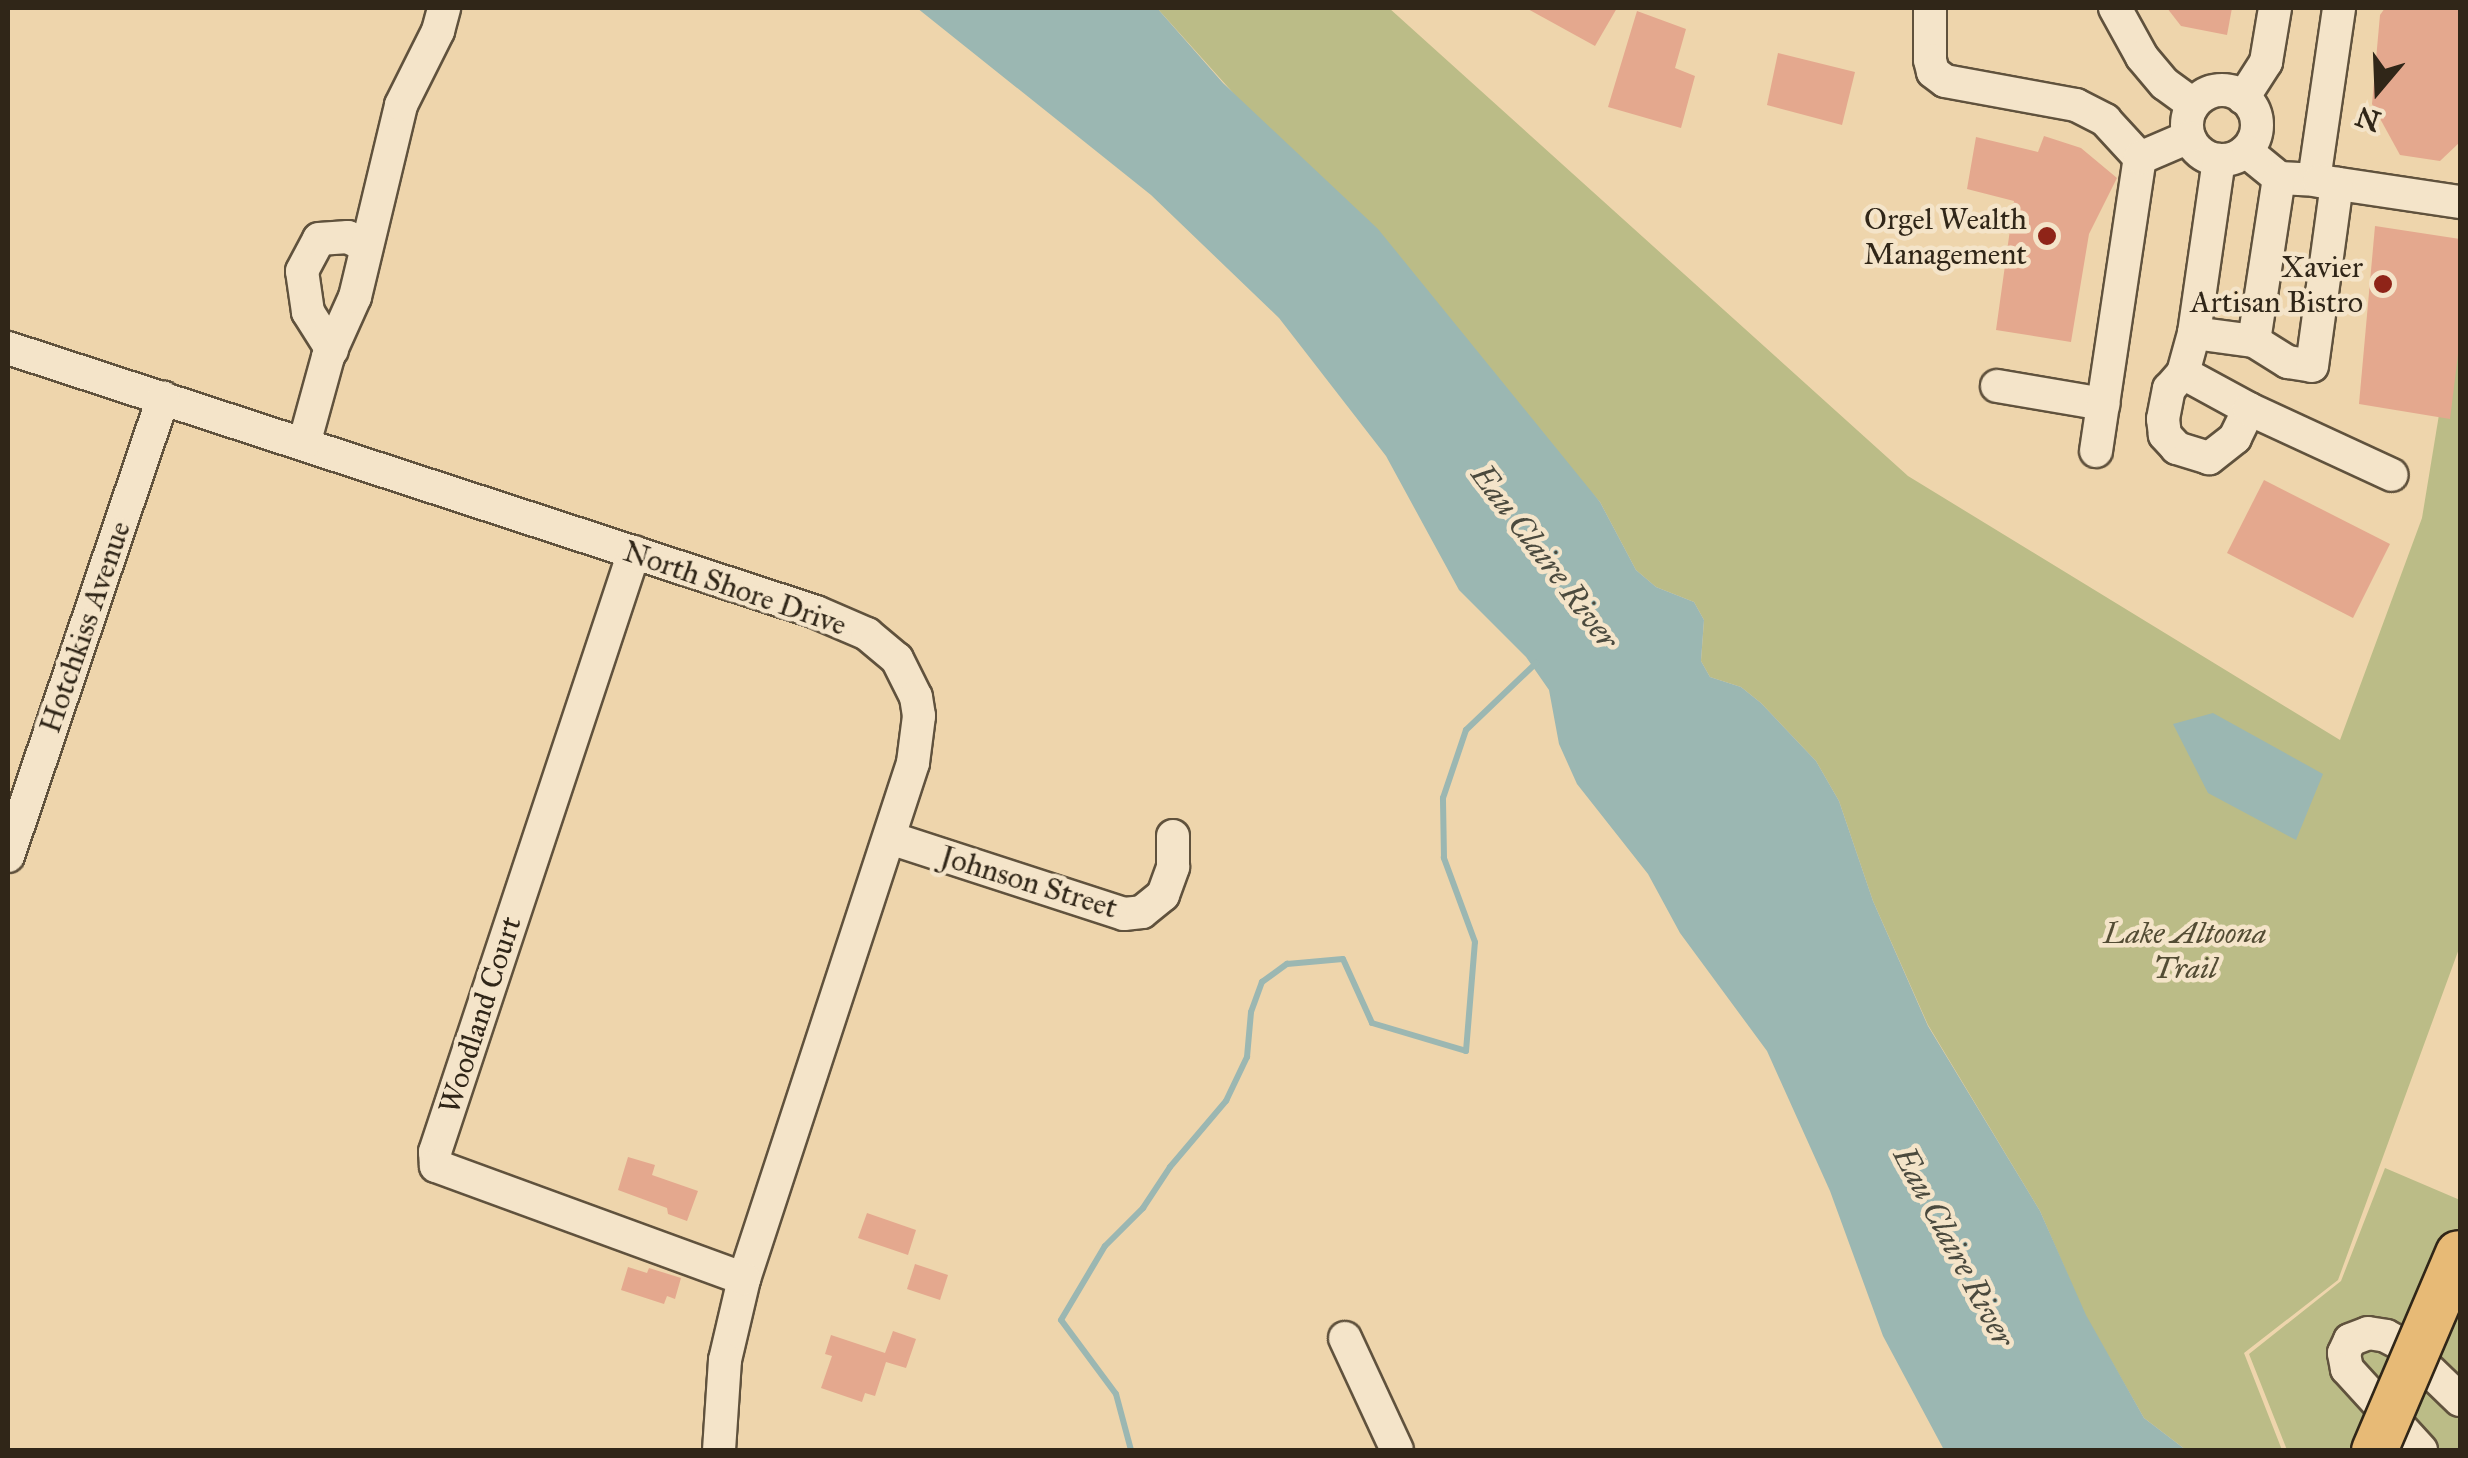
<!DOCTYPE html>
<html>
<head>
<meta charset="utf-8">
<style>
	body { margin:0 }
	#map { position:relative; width:2468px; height:1458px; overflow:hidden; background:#eed5ac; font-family:"IM FELL Great Primer",serif }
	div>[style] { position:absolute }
	.green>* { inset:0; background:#bbbc87 }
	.water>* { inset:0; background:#9bb7b2 }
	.stream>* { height:6px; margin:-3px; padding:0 3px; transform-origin:3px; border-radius:3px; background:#9bb7b2 }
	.building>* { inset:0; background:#e4a88e }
	.roads { filter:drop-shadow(2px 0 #60523d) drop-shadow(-2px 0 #60523d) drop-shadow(0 2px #60523d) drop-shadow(0 -2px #60523d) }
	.minor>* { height:32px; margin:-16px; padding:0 16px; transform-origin:16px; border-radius:16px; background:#f4e4c9 }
	.minor>.ring { margin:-16px; padding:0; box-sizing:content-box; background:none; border:32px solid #f4e4c9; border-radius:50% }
	.bridges { filter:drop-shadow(2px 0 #302618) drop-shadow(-2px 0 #302618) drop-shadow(0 2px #302618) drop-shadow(0 -2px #302618) }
	.highway-bridge>* { height:45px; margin:-22.5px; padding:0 22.5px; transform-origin:22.5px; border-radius:22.5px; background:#e7ba76 }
	.dots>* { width:28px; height:28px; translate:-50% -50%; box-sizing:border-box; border:5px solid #f4e4c9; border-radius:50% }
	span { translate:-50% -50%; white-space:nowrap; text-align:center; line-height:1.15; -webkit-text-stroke:9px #f4e4c9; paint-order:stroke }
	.poi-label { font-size:30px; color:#302618 }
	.right { translate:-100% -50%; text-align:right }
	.street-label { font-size:30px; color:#302618 }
	.park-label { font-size:30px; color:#534c34; font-style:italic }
	.water-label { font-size:32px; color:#4b4a3e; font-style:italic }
	.frame { position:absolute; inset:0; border:10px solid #302618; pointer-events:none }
	.north { position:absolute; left:2328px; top:40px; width:100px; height:100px; -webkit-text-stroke:8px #f4e4c9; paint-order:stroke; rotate:199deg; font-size:28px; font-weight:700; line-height:40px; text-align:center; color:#302618 }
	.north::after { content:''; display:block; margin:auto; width:35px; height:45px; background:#302618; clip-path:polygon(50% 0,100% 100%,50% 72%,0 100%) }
</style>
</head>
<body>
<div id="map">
	<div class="green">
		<div style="clip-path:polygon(1157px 8px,1389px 8px,1908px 476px,2340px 740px,2422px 518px,2460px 287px,2460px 946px,2338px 1280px,2244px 1353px,2282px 1450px,2186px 1450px,2144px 1418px,2085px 1315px,2040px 1211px,1928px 1025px,1873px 901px,1839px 801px,1816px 761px,1761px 703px,1741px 687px,1710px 677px,1701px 661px,1704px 620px,1694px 602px,1656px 587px,1636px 570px,1600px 502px)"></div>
		<div style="clip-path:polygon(2385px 1168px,2460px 1200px,2460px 1450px,2287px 1450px,2249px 1354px,2341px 1281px)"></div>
	</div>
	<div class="water">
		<div style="clip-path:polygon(917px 8px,1157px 8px,1223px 83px,1378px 229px,1600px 502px,1636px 570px,1656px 587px,1694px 602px,1704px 620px,1701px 661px,1710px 677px,1741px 687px,1761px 703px,1816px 761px,1839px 801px,1873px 901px,1928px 1026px,2040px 1211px,2086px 1315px,2144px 1418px,2186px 1450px,1944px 1450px,1883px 1336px,1830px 1191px,1767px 1051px,1680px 933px,1648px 874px,1577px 784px,1559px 744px,1549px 690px,1526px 657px,1459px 590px,1386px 456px,1279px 318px,1151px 195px)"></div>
		<div style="clip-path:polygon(2213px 713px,2323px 774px,2296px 840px,2208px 793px,2173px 724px)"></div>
	</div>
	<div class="stream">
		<div style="left:1131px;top:1450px;width:58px;rotate:-105deg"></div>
		<div style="left:1116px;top:1394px;width:92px;rotate:-126.6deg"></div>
		<div style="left:1061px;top:1320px;width:86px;rotate:-59.3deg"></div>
		<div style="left:1105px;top:1246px;width:54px;rotate:-45deg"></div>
		<div style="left:1143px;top:1208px;width:49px;rotate:-56.6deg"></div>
		<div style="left:1170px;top:1167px;width:87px;rotate:-49.7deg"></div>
		<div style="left:1226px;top:1101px;width:49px;rotate:-64.5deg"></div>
		<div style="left:1247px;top:1057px;width:45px;rotate:-84.9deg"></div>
		<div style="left:1251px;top:1012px;width:32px;rotate:-70deg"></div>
		<div style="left:1262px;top:982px;width:31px;rotate:-36deg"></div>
		<div style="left:1287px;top:964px;width:56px;rotate:-5.1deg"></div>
		<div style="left:1343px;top:959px;width:70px;rotate:65.6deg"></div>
		<div style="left:1372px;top:1023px;width:98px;rotate:16.6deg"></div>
		<div style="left:1466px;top:1051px;width:109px;rotate:-85.3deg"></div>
		<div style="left:1475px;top:942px;width:90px;rotate:-110.3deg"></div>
		<div style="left:1444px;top:858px;width:60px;rotate:-91deg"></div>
		<div style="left:1443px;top:798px;width:72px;rotate:-71.3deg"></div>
		<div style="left:1466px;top:730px;width:97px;rotate:-43.7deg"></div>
	</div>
	<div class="building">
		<div style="clip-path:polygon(1526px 8px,1617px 8px,1595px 46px)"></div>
		<div style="clip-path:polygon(2167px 8px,2232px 8px,2227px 35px,2181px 26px)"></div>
		<div style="clip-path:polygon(2385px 8px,2460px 8px,2460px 142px,2440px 161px,2400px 155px,2372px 104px,2380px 15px)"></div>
		<div style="clip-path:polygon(1637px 11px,1686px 29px,1675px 68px,1695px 76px,1681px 128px,1608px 107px)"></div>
		<div style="clip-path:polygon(1778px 53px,1855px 72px,1842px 125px,1767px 105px)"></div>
		<div style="clip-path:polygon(2044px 136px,2081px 148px,2117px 178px,2089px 234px,2071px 342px,1996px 330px,2014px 201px,1967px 189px,1976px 137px,2038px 152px)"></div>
		<div style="clip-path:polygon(2375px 226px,2460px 239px,2460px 338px,2450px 419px,2359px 404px)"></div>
		<div style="clip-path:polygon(2264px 480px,2390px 544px,2353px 618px,2227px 553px)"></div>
		<div style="clip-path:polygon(628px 1157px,655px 1165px,652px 1175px,698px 1191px,687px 1221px,668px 1214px,667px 1208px,618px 1190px)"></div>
		<div style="clip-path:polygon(867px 1213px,916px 1230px,908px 1255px,858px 1238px)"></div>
		<div style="clip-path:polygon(915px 1264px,948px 1275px,940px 1300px,907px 1289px)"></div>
		<div style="clip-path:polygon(628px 1267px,647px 1273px,649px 1268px,681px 1278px,675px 1299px,667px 1296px,664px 1304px,621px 1290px)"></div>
		<div style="clip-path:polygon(893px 1331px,916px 1339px,906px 1368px,886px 1362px,875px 1396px,865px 1393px,862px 1402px,821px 1388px,832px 1356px,825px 1354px,831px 1335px,885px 1353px)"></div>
	</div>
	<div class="roads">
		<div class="minor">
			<div style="left:1930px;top:8px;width:52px;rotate:90deg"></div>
			<div style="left:1930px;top:60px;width:12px;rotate:76deg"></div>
			<div style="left:1933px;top:72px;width:15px;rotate:37deg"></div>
			<div style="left:1945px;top:81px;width:133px;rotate:10.4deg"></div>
			<div style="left:2076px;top:105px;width:33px;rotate:27deg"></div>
			<div style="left:2105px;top:120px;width:52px;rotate:47.4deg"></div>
			<div style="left:2115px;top:8px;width:56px;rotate:61.1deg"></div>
			<div style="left:2142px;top:57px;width:35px;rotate:50deg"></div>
			<div style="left:2165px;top:84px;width:34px;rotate:36deg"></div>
			<div class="ring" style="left:2187px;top:90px;width:38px;height:38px"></div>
			<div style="left:2243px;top:98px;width:43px;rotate:-57.4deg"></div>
			<div style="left:2266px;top:62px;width:55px;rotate:-80.5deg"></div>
			<div style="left:2246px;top:151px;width:43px;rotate:39.3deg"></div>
			<div style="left:2279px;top:178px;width:35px;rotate:3deg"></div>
			<div style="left:2314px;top:180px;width:174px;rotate:-81.7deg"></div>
			<div style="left:2319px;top:181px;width:143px;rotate:8.5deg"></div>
			<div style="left:2194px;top:333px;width:61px;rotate:7.6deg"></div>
			<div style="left:2254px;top:341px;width:40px;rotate:32deg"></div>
			<div style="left:2288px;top:362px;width:24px;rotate:9deg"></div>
			<div style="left:2312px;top:366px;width:184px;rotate:-82.2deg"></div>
			<div style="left:2254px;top:341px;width:165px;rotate:-81.3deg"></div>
			<div style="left:8px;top:348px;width:850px;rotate:18.09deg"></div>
			<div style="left:816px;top:612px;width:56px;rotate:23.3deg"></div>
			<div style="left:867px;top:634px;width:39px;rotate:40deg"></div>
			<div style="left:897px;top:659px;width:42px;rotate:63.4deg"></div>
			<div style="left:916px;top:697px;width:19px;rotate:81deg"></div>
			<div style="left:919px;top:716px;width:47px;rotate:97.3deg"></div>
			<div style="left:913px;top:763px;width:543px;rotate:108.13deg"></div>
			<div style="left:744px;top:1279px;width:83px;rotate:103.2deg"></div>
			<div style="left:725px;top:1360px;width:90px;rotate:93.8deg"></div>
			<div style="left:332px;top:350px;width:45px;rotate:-122.3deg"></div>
			<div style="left:308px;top:312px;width:41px;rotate:-98.3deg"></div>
			<div style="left:302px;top:271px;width:36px;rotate:-62deg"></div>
			<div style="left:319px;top:239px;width:29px;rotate:-4deg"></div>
			<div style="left:348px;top:237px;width:20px;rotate:27deg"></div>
			<div style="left:2183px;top:373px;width:75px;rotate:28.6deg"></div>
			<div style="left:2249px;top:409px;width:32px;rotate:116deg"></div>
			<div style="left:2235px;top:438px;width:33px;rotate:142deg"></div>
			<div style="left:2209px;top:458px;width:34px;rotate:-163deg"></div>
			<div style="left:2177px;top:448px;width:18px;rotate:-133deg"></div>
			<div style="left:2165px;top:435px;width:16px;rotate:-97deg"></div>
			<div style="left:2163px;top:419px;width:31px;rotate:-79deg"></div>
			<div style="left:2169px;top:389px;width:21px;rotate:-49deg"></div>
			<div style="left:2183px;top:373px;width:41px;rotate:-74.6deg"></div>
			<div style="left:2194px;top:333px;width:175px;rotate:-81.8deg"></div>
			<div style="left:1997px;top:386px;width:108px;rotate:9.6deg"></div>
			<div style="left:2249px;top:409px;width:157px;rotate:24.8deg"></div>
			<div style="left:304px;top:444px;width:90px;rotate:-74.6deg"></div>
			<div style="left:328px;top:357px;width:66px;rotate:-65.8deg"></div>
			<div style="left:355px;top:297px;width:197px;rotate:-76.5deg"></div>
			<div style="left:401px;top:105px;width:83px;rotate:-63.4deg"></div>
			<div style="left:438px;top:31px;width:24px;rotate:-75deg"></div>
			<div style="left:2096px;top:451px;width:296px;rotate:-81.5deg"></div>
			<div style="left:2140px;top:158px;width:53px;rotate:-23.2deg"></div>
			<div style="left:634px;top:552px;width:632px;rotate:108.35deg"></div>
			<div style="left:435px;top:1152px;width:14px;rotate:86deg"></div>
			<div style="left:436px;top:1166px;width:328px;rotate:20.1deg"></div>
			<div style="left:890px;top:838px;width:246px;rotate:18deg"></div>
			<div style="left:1124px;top:914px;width:18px;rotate:-6deg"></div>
			<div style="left:1142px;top:912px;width:27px;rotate:-39deg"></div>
			<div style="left:1163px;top:895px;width:30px;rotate:-70deg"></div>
			<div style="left:1173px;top:867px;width:31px;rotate:-90deg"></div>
			<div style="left:8px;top:856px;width:484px;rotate:-71.3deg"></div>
			<div style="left:1345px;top:1338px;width:123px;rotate:65.1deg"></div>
			<div style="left:2421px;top:1450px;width:110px;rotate:-132.4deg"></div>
			<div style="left:2347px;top:1369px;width:16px;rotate:-101deg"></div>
			<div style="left:2344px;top:1353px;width:14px;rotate:-65deg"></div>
			<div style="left:2350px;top:1340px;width:19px;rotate:-21deg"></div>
			<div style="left:2368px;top:1333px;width:18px;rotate:9deg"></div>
			<div style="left:2386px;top:1336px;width:19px;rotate:28deg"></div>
			<div style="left:2403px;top:1345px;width:79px;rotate:44deg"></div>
		</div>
	</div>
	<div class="bridges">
		<div class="highway-bridge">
			<div style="left:2374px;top:1450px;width:214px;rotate:-66.9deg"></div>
		</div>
	</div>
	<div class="dots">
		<div style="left:2047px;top:236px;background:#8f2418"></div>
		<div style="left:2383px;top:284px;background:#8f2418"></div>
	</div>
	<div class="poi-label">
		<span class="right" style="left:2027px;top:236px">Orgel Wealth<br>Management</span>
		<span class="right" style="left:2363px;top:284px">Xavier<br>Artisan Bistro</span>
	</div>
	<div class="street-label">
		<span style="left:735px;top:588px;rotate:19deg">North Shore Drive</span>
		<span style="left:85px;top:627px;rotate:-71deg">Hotchkiss Avenue</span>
		<span style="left:1029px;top:882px;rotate:17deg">Johnson Street</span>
		<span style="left:480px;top:1015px;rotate:-72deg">Woodland Court</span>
	</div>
	<div class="park-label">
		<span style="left:2185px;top:950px">Lake Altoona<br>Trail</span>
	</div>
	<div class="water-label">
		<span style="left:1544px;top:557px;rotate:53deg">Eau Claire River</span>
		<span style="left:1953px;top:1247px;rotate:62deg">Eau Claire River</span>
	</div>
	<div class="frame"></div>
	<div class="north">N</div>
</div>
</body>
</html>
